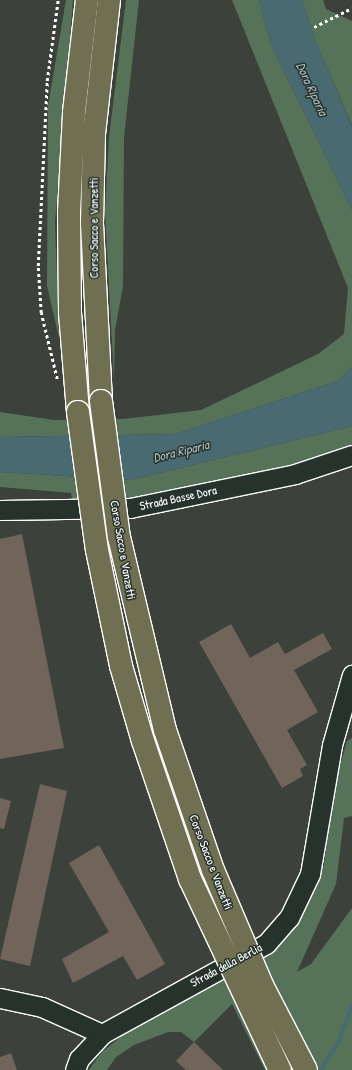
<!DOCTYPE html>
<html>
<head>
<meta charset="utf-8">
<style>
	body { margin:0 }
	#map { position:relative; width:352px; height:1070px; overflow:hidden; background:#3c423b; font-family:"Patrick Hand",sans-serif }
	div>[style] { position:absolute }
	.green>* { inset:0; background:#56735a }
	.water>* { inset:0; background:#496a70 }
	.stream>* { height:4px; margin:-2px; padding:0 2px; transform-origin:2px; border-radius:2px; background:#496a70 }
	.building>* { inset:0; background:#70645b }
	.path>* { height:2.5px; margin-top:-1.25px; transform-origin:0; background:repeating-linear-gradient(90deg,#fff 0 3px,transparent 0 6px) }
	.roads { filter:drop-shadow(1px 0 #fff) drop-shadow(-1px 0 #fff) drop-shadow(0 1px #fff) drop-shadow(0 -1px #fff) }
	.minor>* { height:19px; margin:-9.5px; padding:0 9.5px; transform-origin:9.5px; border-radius:9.5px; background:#26332d }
	.major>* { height:22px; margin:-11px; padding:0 11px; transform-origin:11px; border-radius:11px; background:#716f52 }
	.bridges { filter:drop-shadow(1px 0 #fff) drop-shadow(-1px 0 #fff) drop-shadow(0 1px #fff) drop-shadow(0 -1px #fff) }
	.major-bridge>* { height:22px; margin:-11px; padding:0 11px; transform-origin:11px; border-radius:11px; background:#716f52 }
	span { translate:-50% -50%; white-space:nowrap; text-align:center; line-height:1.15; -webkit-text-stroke:3px #26332d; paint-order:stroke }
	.street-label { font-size:12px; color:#fff }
	.water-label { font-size:13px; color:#adbcbf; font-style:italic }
</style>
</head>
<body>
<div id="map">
	<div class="green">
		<div style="clip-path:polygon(66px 0,73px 0,55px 223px,59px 338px,47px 286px,48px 106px)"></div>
		<div style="clip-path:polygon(126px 0,139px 0,124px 137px,123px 286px,115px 330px,114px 380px,105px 213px,109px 137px)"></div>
		<div style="clip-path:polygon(232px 0,259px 0,271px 45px,352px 210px,352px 367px,338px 381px,175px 434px,0 437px,0 412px,54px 420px,123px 419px,201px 410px,318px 354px,344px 334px,348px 288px)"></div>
		<div style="clip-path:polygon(302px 0,323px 0,326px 9px,352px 21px,352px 125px,315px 40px)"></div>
		<div style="clip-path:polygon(352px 426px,352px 447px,291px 467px,129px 500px,72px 499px,71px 493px,0 487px,0 472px,131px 480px)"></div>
		<div style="clip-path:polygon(352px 738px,352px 816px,344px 818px,336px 884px,297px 972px,311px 964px,352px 908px,352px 1070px,265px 1070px,232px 1004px,194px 1042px,181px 1032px,168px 1032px,134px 1045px,116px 1057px,107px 1070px,89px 1070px,102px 1052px,142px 1020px,301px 914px,324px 865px,334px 787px,347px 741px)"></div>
	</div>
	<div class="water">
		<div style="clip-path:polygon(259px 0,302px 0,315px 40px,352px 126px,352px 210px,271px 45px)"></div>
		<div style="clip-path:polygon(352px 367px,352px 426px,131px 480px,0 472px,0 437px,175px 434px,338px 381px)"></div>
	</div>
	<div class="stream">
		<div style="left:321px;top:1070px;width:32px;rotate:-58deg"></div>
		<div style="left:338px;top:1043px;width:40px;rotate:-69deg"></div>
	</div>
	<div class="building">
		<div style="clip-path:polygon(22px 534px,64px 748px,0 759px,0 539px)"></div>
		<div style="clip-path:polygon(231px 624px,250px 658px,278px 642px,285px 654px,323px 633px,332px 649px,294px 670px,318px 712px,287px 730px,307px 765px,300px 769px,303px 776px,282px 788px,199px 642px)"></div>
		<div style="clip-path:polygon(40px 784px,67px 791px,30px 966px,0 959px)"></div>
		<div style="clip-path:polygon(0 798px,11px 801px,4px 829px,0 828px)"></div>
		<div style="clip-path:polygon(99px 845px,165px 964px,137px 980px,123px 956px,73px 983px,62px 959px,109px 932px,69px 863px)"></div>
		<div style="clip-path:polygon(194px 1042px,223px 1070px,186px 1070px,176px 1061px)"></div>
		<div style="clip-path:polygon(11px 1053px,17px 1070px,0 1070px,0 1057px)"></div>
	</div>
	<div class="path">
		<div style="left:314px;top:27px;width:42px;rotate:-26.6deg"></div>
		<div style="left:57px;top:379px;width:68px;rotate:-103.6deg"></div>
		<div style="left:41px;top:313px;width:47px;rotate:-93.7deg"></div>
		<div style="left:38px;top:266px;width:185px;rotate:-87.2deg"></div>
		<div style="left:47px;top:81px;width:82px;rotate:-82.3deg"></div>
	</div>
	<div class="roads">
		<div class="minor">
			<div style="left:0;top:510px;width:130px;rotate:-0.9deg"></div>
			<div style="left:130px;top:508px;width:168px;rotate:-11.6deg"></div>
			<div style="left:295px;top:474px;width:60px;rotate:-18.4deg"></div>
			<div style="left:0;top:998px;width:43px;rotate:12.1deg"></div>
			<div style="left:42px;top:1007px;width:66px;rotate:24.2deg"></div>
			<div style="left:75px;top:1070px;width:12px;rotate:-70deg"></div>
			<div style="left:79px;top:1059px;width:34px;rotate:-47deg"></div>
			<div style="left:102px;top:1034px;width:187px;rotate:-28.8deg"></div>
			<div style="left:266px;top:944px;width:35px;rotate:-49deg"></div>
			<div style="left:289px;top:918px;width:49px;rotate:-64.5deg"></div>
			<div style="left:310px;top:874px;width:131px;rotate:-80.3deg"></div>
			<div style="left:332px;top:745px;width:73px;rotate:-74.1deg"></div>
		</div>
		<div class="major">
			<div style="left:101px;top:401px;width:178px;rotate:-92.9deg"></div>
			<div style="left:92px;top:223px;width:89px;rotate:-88.7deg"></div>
			<div style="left:94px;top:134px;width:135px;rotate:-83.6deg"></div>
			<div style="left:78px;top:412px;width:100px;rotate:-94.6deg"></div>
			<div style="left:70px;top:312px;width:100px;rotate:-90.6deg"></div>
			<div style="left:69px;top:212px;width:100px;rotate:-87.1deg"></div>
			<div style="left:74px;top:112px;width:113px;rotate:-83.4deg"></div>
		</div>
	</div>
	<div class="bridges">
		<div class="major-bridge">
			<div style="left:101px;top:401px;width:137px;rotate:82.5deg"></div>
			<div style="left:119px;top:537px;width:198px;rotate:76.6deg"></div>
			<div style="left:165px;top:730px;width:148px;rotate:71.1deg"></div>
			<div style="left:213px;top:870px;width:127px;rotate:66.9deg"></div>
			<div style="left:263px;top:987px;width:93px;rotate:62.6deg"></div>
			<div style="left:78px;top:412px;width:139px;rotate:82.2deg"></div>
			<div style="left:97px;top:550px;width:118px;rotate:78.3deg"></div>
			<div style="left:121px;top:666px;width:78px;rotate:73.7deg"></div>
			<div style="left:143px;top:741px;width:146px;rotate:71.2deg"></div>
			<div style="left:190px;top:879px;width:211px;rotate:64.8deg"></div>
		</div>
	</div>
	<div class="street-label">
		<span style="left:94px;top:228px;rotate:-90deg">Corso Sacco e Vanzetti</span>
		<span style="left:178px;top:498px;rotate:-12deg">Strada Basse Dora</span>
		<span style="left:123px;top:550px;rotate:80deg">Corso Sacco e Vanzetti</span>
		<span style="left:211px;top:862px;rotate:69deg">Corso Sacco e Vanzetti</span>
		<span style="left:226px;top:965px;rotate:-28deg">Strada della Berlia</span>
	</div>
	<div class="water-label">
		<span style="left:312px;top:89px;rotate:65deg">Dora Riparia</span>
		<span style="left:181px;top:451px;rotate:-14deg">Dora Riparia</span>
	</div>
</div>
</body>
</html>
